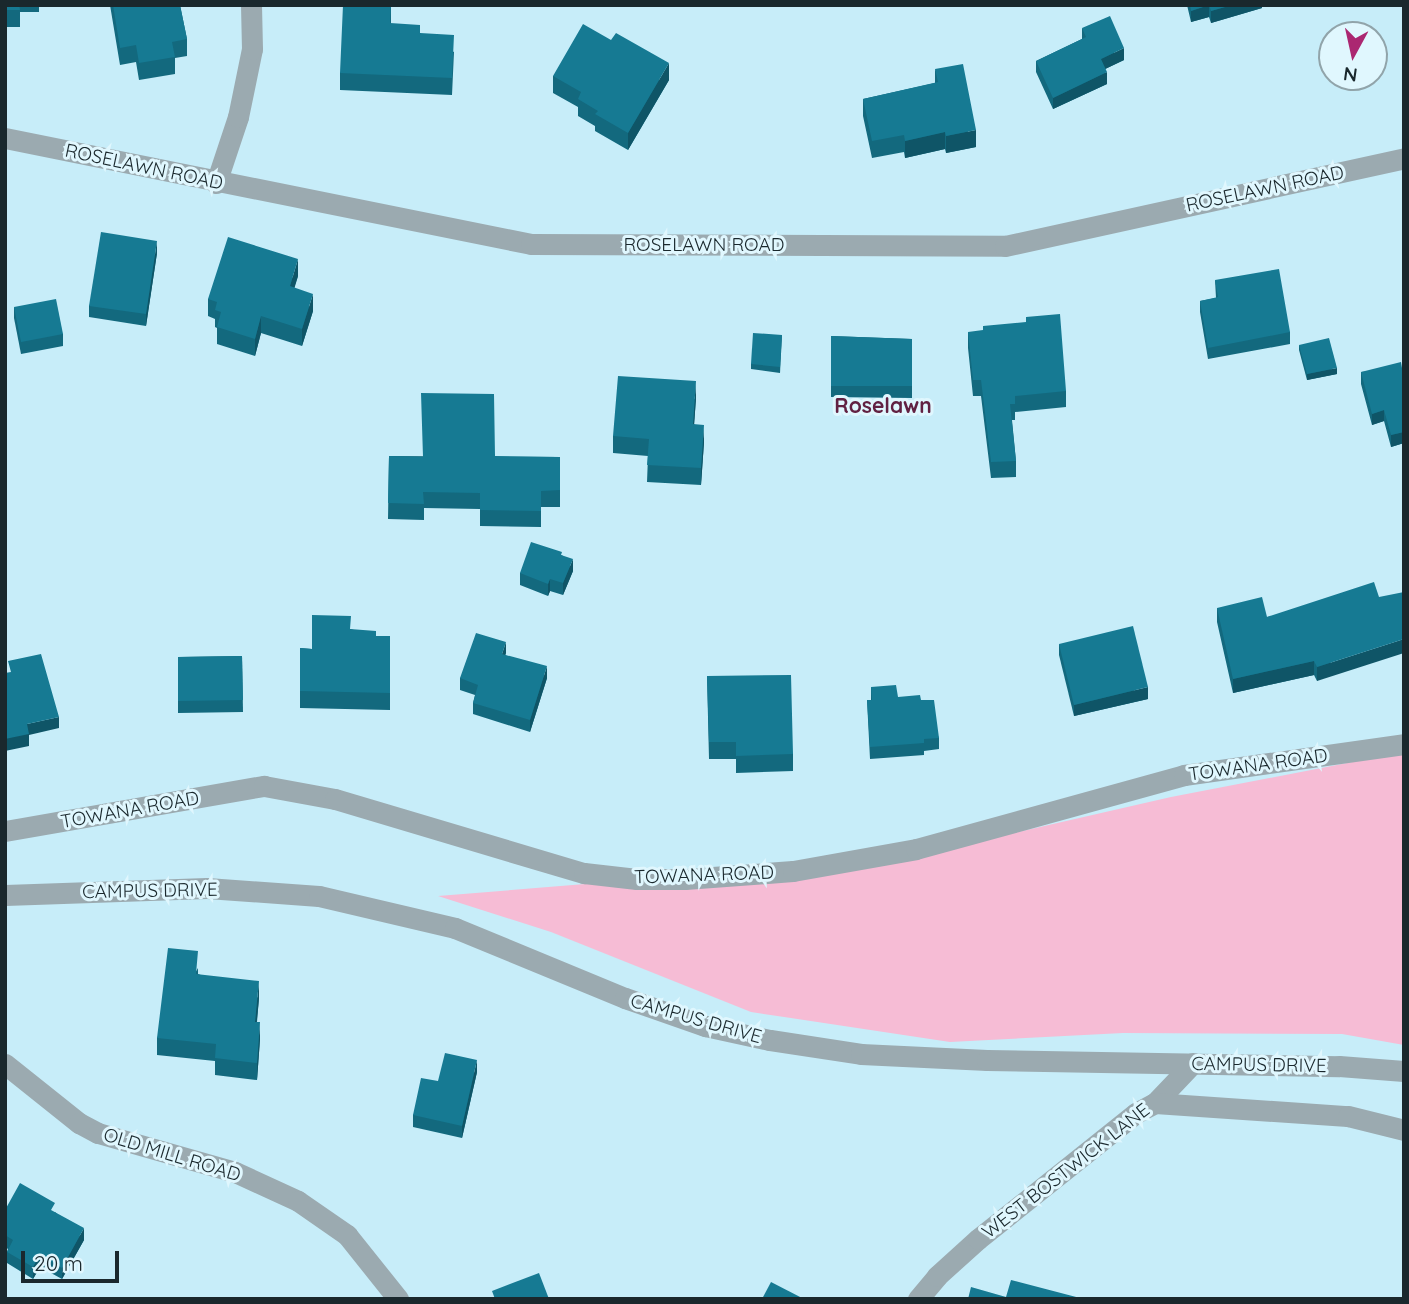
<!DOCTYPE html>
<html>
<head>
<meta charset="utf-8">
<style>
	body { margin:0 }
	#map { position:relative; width:1409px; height:1304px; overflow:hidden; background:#c7edf9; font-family:Quicksand,sans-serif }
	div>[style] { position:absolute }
	.green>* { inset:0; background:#f6bcd5 }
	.minor>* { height:21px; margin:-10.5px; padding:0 10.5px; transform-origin:10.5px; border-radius:10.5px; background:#9baab0 }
	.wall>* { inset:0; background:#13697e }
	.shaded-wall>* { inset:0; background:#0f5567 }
	.building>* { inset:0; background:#167a93 }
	span { translate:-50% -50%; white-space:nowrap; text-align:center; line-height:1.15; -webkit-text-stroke:6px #e0f7fe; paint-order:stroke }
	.street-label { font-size:19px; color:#1a282d }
	.neighbourhood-label { font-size:21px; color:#612142; font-weight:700 }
	.frame { position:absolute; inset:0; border:7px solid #1a282d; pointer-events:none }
	.north { position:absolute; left:1318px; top:21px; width:70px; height:70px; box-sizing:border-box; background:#e0f7fe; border:2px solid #91a4aa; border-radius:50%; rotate:188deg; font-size:19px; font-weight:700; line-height:28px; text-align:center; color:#1a282d }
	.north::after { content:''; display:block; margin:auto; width:24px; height:32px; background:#ab2771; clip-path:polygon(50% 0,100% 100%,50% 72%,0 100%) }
	.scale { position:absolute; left:21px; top:1251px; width:98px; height:32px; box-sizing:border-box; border:4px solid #1a282d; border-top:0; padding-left:9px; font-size:21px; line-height:24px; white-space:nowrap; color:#1a282d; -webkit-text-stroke:5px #e0f7fe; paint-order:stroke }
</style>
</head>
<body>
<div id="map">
	<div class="green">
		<div style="clip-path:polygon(1404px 752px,1404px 1045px,1342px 1034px,1123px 1033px,950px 1042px,751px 1012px,551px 932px,438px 896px,905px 858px,1171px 797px)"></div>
	</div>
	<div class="minor">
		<div style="left:5px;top:138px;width:537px;rotate:11.39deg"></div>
		<div style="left:531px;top:244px;width:474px;rotate:0.2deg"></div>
		<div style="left:1005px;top:246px;width:409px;rotate:-12.4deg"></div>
		<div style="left:216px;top:183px;width:70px;rotate:-71.6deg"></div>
		<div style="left:238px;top:117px;width:69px;rotate:-78.4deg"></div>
		<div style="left:252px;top:49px;width:44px;rotate:-91.3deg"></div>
		<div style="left:5px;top:831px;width:263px;rotate:-9.9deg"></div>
		<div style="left:264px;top:786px;width:72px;rotate:10.4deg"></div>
		<div style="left:335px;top:799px;width:260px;rotate:16.6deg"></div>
		<div style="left:584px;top:873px;width:53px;rotate:6.5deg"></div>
		<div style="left:637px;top:879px;width:48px"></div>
		<div style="left:685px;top:879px;width:108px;rotate:-4.2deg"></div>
		<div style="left:793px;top:871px;width:125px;rotate:-10.1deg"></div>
		<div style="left:916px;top:849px;width:278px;rotate:-15.4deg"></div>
		<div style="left:1184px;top:775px;width:222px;rotate:-8deg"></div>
		<div style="left:5px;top:895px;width:202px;rotate:-2deg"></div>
		<div style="left:207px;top:888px;width:112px;rotate:4.1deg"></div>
		<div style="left:319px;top:896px;width:140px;rotate:13.2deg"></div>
		<div style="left:455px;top:928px;width:184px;rotate:22.4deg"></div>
		<div style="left:625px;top:998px;width:85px;rotate:19.3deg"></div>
		<div style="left:705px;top:1026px;width:66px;rotate:12.2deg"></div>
		<div style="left:770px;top:1040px;width:92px;rotate:8.7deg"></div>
		<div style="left:861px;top:1054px;width:126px;rotate:2.7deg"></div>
		<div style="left:987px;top:1060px;width:352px;rotate:1deg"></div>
		<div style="left:1339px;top:1066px;width:65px;rotate:4.4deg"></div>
		<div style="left:5px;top:1064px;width:95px;rotate:38.6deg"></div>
		<div style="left:79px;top:1123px;width:21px;rotate:28deg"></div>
		<div style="left:98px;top:1133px;width:142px;rotate:15.9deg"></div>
		<div style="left:235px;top:1172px;width:69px;rotate:24.7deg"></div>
		<div style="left:298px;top:1201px;width:60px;rotate:34.8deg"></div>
		<div style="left:347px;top:1235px;width:82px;rotate:51.4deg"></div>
		<div style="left:1155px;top:1103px;width:55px;rotate:-46.5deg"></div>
		<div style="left:918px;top:1299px;width:30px;rotate:-50deg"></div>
		<div style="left:937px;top:1276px;width:55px;rotate:-42.1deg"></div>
		<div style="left:978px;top:1239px;width:202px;rotate:-38.6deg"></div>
		<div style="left:1136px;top:1113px;width:21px;rotate:-28deg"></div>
		<div style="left:1155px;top:1103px;width:193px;rotate:3.9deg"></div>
		<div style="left:1348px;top:1116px;width:58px;rotate:14deg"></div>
	</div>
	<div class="wall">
		<div style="clip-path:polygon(5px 5px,39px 5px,39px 12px,20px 12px,20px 27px,5px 27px)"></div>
		<div style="clip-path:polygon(110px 5px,180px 5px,187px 39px,187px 56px,175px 58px,175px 74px,139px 80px,136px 62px,120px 65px)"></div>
		<div style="clip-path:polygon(391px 5px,391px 24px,454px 52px,452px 95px,340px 90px,340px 73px)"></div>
		<div style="clip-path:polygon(1187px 5px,1262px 5px,1262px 8px,1211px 23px,1209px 17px,1191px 22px)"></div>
		<div style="clip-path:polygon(1082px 28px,1124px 60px,1105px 69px,1107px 84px,1053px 109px,1036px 72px,1036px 61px,1082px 39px)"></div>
		<div style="clip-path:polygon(935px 69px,976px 147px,946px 153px,945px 149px,905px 158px,904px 152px,872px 158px,863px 116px,863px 99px,935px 83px)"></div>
		<div style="clip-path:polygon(553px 76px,669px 80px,628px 150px,595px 131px,595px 126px,578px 116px,578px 107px,553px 93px)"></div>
		<div style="clip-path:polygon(157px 253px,146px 326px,89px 317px,89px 306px)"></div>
		<div style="clip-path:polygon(298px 276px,294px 288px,313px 311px,302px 346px,261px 333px,255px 356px,217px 344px,217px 328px,215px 327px,215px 319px,208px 316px,208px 299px)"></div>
		<div style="clip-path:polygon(1215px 280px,1290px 332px,1290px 344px,1208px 359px,1200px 312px,1200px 301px,1216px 298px)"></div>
		<div style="clip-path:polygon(14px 307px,63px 334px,63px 346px,21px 354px,14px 318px)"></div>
		<div style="clip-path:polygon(968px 332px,1066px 391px,1066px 407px,1015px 412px,1015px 420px,1012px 420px,1016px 461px,1016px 477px,991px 478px,981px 396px,973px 396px,968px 348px)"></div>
		<div style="clip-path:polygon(782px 335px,780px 373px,751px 369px,751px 364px)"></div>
		<div style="clip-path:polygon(831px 336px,912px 339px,912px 398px,831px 397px)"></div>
		<div style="clip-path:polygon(1299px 345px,1337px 374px,1307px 380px,1299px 350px)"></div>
		<div style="clip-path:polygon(1404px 368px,1404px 443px,1391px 447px,1384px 421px,1372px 425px,1361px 384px,1361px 372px)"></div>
		<div style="clip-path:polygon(696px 398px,694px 424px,704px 442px,701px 485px,647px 482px,648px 456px,613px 453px,613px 436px)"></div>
		<div style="clip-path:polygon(389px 456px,560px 457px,560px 507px,541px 507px,541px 527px,480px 526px,480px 509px,424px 508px,424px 520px,388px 519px)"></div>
		<div style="clip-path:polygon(562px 555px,573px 571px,563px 595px,550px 591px,548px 596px,520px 585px,520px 573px)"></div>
		<div style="clip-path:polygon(1379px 597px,1317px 681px,1314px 675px,1233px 693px,1217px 622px,1217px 608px,1267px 617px)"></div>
		<div style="clip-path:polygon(350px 629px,376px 636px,390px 636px,390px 710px,300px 708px,300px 648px,312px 649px)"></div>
		<div style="clip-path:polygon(1059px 644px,1148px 699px,1074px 716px,1059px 655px)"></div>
		<div style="clip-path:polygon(506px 653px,505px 655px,547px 678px,530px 732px,473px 714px,473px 703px,475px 695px,460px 690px,460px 678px)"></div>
		<div style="clip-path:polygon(242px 656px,243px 712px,178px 713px,178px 657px)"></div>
		<div style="clip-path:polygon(707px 676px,793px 754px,793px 771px,736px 773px,736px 759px,709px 759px)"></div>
		<div style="clip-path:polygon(871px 687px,898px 697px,921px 700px,939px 738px,939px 749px,924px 751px,924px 755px,870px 759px,867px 700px,871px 700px)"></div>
		<div style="clip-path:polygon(198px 968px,198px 974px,259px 998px,257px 1022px,260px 1039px,257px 1080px,215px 1075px,215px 1061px,157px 1055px,157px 1038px)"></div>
		<div style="clip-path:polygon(477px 1072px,462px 1138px,413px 1127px,413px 1115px,438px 1081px)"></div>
		<div style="clip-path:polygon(5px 1210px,55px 1212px,84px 1240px,62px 1279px,40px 1267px,33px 1279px,7px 1263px,7px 1252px,8px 1249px,5px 1247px)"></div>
	</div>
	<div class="shaded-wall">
		<div style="clip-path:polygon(1209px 5px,1209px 17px,1191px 22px,1191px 11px)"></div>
		<div style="clip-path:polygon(1232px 5px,1262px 5px,1262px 8px,1211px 23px,1211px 11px)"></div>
		<div style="clip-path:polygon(1124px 48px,1124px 60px,1101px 71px,1101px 59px)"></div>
		<div style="clip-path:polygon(669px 63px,669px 80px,628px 150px,628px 133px)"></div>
		<div style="clip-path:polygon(1107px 72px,1107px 84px,1053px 109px,1053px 98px)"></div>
		<div style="clip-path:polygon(976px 130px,976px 147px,946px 153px,946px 136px)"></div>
		<div style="clip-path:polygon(945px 132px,945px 149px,905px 158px,905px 141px)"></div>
		<div style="clip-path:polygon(157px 241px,157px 253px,146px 326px,146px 314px)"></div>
		<div style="clip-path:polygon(298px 259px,298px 276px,290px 303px,290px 286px)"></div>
		<div style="clip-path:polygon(313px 294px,313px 311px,302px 346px,302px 329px)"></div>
		<div style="clip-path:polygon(261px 316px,261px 333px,255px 356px,255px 339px)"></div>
		<div style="clip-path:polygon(1337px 368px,1337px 374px,1307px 380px,1307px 374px)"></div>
		<div style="clip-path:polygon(696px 381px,696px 398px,693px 441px,693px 424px)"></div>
		<div style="clip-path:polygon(1384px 410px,1384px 421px,1372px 425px,1372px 414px)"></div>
		<div style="clip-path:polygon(704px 425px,704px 442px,701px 485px,701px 468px)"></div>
		<div style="clip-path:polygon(1404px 432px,1404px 443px,1391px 447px,1391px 435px)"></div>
		<div style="clip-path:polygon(573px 559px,573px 571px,563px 595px,563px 583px)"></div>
		<div style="clip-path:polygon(550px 579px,550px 591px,548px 596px,548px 584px)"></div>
		<div style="clip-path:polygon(1404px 639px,1404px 653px,1317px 681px,1317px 667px)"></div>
		<div style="clip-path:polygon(506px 642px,506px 653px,502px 665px,502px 654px)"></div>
		<div style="clip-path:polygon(1314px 661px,1314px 675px,1233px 693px,1233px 679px)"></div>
		<div style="clip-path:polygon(547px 666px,547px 678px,530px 732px,530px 720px)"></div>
		<div style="clip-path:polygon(1148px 687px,1148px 699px,1074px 716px,1074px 705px)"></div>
		<div style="clip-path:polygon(59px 717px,59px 728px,29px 735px,29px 746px,5px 751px,5px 739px,27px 724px)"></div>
		<div style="clip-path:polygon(259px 981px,259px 998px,255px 1039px,255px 1022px)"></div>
		<div style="clip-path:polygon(260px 1022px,260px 1039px,257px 1080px,257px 1063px)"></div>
		<div style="clip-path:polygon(477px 1060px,477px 1072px,462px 1138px,462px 1126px)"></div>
		<div style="clip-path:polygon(84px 1228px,84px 1240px,62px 1279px,62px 1268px)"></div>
		<div style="clip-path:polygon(40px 1255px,40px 1267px,33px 1279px,33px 1267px)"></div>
	</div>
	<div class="building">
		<div style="clip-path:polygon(5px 5px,19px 5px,20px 10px,5px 10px)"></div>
		<div style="clip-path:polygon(113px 5px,180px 5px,187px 39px,172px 42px,175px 57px,139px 63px,136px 45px,120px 48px)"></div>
		<div style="clip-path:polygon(343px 5px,391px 5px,390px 23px,420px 25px,420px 33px,454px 35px,452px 78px,340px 73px)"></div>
		<div style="clip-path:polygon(1190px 5px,1232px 5px,1211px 11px,1209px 5px,1191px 11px)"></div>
		<div style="clip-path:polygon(1110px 16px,1124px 48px,1101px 59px,1107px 72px,1053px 98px,1036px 61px,1086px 37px,1082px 28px)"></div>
		<div style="clip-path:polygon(583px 24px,611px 40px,616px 33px,669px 63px,628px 133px,595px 114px,598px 111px,578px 99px,581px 92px,553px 76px)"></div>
		<div style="clip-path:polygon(963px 64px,976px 130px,946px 136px,945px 132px,905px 141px,904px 135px,872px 141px,863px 99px,938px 82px,935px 69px)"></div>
		<div style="clip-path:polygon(101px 232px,157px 241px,146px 314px,89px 306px)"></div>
		<div style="clip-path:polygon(228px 237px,298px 259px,290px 286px,313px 294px,302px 329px,261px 316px,255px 339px,217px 327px,221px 312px,215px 310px,217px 302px,208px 299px)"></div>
		<div style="clip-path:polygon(1279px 269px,1290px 332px,1208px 348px,1200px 301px,1218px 297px,1215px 280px)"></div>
		<div style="clip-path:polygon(56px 299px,63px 334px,21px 342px,14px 307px)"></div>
		<div style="clip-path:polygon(1060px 314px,1066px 391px,1015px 396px,1015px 404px,1010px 404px,1016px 461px,991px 462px,981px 380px,973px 380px,968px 332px,983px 330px,983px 326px,1026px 322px,1026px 317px)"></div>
		<div style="clip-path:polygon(753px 333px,782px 335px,780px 367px,751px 364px)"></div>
		<div style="clip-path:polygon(831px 336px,912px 339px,912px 386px,831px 386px)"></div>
		<div style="clip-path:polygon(1329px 338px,1337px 368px,1307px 374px,1299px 345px)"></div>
		<div style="clip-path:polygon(1401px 362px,1402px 368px,1404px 368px,1404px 432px,1391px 435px,1384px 410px,1372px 414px,1361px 372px)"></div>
		<div style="clip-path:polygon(618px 376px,696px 381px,693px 424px,704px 425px,701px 468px,647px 465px,649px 439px,613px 436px)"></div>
		<div style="clip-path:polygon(421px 393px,494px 394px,495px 456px,560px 457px,560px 490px,541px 491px,541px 511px,480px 510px,480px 493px,423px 492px,424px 504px,388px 503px,389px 456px,423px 457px)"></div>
		<div style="clip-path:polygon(531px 542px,562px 552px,561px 555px,573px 559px,563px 583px,550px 579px,548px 584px,520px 573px)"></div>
		<div style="clip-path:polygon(1374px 582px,1379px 597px,1404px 592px,1404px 639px,1317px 667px,1314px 661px,1233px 679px,1217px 608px,1262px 597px,1267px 617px)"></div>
		<div style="clip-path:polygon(312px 615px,351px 616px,350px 629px,376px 631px,376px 636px,390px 636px,390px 693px,300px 691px,300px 648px,312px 649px)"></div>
		<div style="clip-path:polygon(1133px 626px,1148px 687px,1074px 705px,1059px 644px)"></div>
		<div style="clip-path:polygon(476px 633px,506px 642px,502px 654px,547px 666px,530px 720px,473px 703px,478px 685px,460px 678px)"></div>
		<div style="clip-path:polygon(41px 654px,59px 717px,27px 724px,29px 734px,5px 739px,5px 673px,11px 672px,8px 661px)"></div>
		<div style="clip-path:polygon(242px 656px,243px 700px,178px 701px,178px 657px)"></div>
		<div style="clip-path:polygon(791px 675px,793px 754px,736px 756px,736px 742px,709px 742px,707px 676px)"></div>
		<div style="clip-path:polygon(896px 685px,898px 697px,920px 695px,921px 700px,934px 700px,939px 738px,924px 739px,924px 743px,870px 747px,867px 700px,872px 700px,871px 687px)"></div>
		<div style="clip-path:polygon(168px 948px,198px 951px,196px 974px,259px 981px,255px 1022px,260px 1022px,257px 1063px,215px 1058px,216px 1044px,157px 1038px)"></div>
		<div style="clip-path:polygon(445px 1053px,477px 1060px,462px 1126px,413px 1115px,421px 1078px,438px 1081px)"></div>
		<div style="clip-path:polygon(20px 1183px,55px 1203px,51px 1210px,84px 1228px,62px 1268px,40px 1255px,33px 1267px,7px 1252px,13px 1240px,5px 1235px,5px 1210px)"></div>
		<div style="clip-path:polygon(539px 1273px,549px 1299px,495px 1299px,492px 1291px)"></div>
		<div style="clip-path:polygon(1011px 1280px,1080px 1298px,1080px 1299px,968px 1299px,971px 1287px,1006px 1297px)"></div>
		<div style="clip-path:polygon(771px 1282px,804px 1299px,762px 1299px)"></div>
	</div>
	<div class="street-label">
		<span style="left:144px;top:167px;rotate:12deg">ROSELAWN ROAD</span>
		<span style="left:1265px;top:189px;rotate:-12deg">ROSELAWN ROAD</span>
		<span style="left:704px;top:245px">ROSELAWN ROAD</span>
		<span style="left:1258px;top:765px;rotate:-8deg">TOWANA ROAD</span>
		<span style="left:130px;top:810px;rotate:-10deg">TOWANA ROAD</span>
		<span style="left:704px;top:875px;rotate:-2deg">TOWANA ROAD</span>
		<span style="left:150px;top:891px;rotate:-1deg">CAMPUS DRIVE</span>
		<span style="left:696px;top:1019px;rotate:16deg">CAMPUS DRIVE</span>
		<span style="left:1259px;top:1065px;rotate:1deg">CAMPUS DRIVE</span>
		<span style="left:172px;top:1155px;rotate:17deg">OLD MILL ROAD</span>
		<span style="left:1066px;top:1171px;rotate:-38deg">WEST BOSTWICK LANE</span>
	</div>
	<div class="neighbourhood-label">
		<span style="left:883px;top:405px">Roselawn</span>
	</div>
	<div class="frame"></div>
	<div class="north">N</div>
	<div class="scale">20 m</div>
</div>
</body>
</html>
